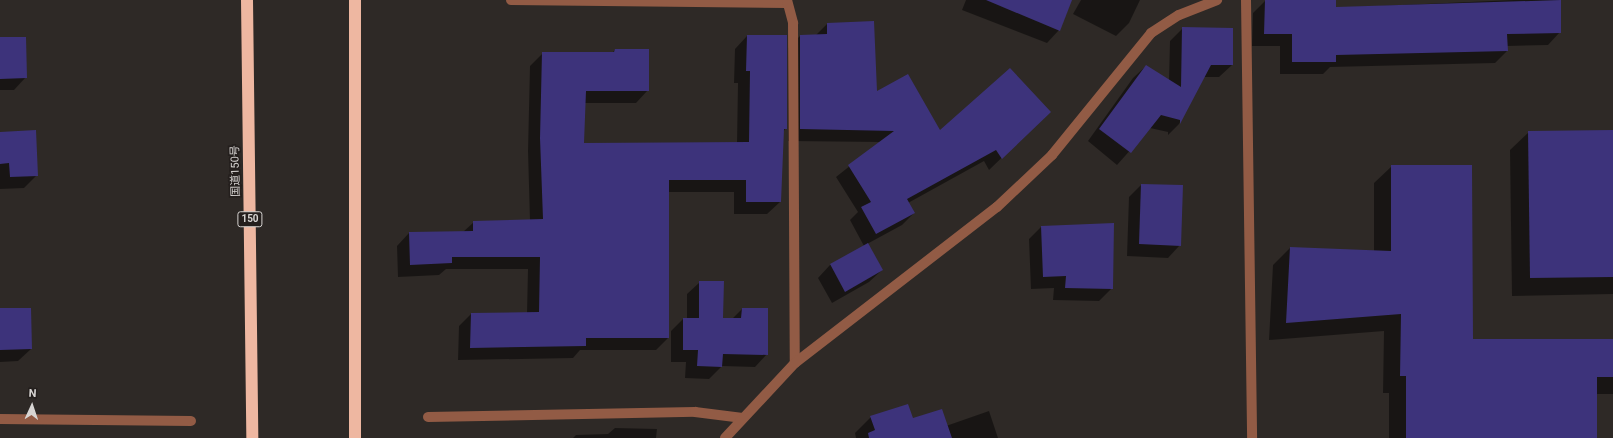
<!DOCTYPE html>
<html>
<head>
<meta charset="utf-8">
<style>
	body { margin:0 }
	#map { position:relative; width:1613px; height:438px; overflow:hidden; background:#2e2926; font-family:Roboto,"Noto Sans JP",sans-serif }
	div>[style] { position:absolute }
	.shadow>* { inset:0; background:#0007 }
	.building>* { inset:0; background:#3d337b }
	.minor>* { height:10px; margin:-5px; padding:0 5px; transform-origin:5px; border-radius:5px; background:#925b45 }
	.highway>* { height:12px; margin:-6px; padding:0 6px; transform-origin:6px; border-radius:6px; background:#eeb7a1 }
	span { translate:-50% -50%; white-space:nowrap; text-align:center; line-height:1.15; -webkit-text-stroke:3.5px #241f1d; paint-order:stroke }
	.shield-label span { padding:1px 3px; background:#241f1d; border:1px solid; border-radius:3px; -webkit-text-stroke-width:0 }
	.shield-label { font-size:10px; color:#d7d4d2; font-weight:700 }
	.street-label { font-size:11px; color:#d7d4d2 }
	.north { position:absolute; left:12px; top:386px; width:40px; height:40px; -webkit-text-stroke:3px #241f1d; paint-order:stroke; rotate:3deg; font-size:11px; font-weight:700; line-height:16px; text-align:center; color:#d7d4d2 }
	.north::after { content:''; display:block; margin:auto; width:14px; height:18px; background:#d7d4d2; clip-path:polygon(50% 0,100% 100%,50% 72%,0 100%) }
</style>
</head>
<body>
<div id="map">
	<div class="shadow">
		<div style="clip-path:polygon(966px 0,1071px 0,1059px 30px,1047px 43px,962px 10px)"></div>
		<div style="clip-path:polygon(1081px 0,1140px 0,1129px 23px,1116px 36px,1073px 14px)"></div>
		<div style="clip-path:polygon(1514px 0,1560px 0,1560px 32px,1548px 45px,1507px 46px,1507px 51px,1495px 63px,1330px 67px,1323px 74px,1280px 74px,1280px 46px,1252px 46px,1253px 13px,1265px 1px,1335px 1px,1335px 8px)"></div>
		<div style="clip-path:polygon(827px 24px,876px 93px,940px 131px,1049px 112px,989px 170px,984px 161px,908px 203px,914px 213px,902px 225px,867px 244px,882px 270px,869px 282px,832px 303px,818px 278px,830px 265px,864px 246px,850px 220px,858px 212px,836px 177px,880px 142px,788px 141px,788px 48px,800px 36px,815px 36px)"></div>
		<div style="clip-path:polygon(1183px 28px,1232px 65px,1219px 77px,1204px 77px,1179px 124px,1168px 135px,1168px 132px,1150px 128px,1117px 165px,1088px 141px,1133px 78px,1146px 66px,1169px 81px,1170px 41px)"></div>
		<div style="clip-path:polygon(747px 36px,786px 128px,783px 132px,780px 202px,767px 214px,734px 214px,734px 192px,668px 192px,668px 338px,656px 350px,580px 350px,573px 358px,458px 360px,459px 326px,471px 314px,527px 313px,528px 269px,446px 269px,439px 275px,398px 277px,397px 246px,409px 233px,463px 232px,474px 222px,530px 221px,528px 151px,530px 66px,543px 53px,612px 53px,615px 50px,648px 90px,636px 103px,584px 103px,583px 144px,737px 143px,738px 83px,734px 83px,735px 49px)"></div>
		<div style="clip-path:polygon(0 38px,26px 77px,14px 90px,0 90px)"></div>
		<div style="clip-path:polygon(1613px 131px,1613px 294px,1512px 296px,1510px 150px,1529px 132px)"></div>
		<div style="clip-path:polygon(0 133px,37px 175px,24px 188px,0 189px)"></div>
		<div style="clip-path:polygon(1392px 166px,1472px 340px,1613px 340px,1613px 394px,1596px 394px,1596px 438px,1389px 438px,1389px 393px,1383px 393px,1384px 331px,1269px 340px,1273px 265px,1290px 248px,1374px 251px,1374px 183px)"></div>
		<div style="clip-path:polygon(1141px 185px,1180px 245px,1168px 258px,1127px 256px,1129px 197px)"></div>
		<div style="clip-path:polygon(1113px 224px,1112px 288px,1099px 301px,1053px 300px,1054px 288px,1031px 289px,1029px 239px,1041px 227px)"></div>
		<div style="clip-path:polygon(700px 282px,722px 319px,732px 319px,742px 309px,767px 309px,767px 354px,755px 367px,722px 366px,709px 379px,685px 378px,686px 362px,671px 362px,671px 331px,683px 319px,687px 319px,687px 294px)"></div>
		<div style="clip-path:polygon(0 309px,31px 349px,18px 361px,0 362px)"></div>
		<div style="clip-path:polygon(989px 411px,998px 438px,856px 438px,855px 433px,871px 417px,912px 419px,946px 426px)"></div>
		<div style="clip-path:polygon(615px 428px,657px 429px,656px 438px,573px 438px,576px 435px,608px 434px)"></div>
	</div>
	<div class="building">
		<div style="clip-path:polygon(986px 0,1072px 0,1060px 31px)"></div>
		<div style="clip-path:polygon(1265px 0,1336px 0,1336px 7px,1561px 0,1561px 33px,1507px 34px,1508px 51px,1336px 55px,1336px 62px,1292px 62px,1292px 34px,1264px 34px)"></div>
		<div style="clip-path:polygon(874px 21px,877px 91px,908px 74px,940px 130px,1010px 68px,1051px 112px,1002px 159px,996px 150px,907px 199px,915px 213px,876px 234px,861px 207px,871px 202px,848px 165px,894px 131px,800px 129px,800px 35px,827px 34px,827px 23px)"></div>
		<div style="clip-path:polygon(1182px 27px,1233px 28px,1233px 65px,1211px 65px,1180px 124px,1180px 120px,1161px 115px,1131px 153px,1099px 129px,1146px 65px,1181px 87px)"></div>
		<div style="clip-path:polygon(747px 35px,787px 35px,787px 129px,784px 129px,781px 202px,746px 202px,746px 180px,669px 180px,669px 338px,586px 338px,586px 346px,470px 348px,471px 313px,539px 312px,540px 257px,452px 257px,452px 263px,410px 265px,409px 232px,473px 231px,473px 221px,543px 219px,540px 138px,542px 52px,614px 52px,615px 49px,649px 49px,649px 91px,586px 91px,584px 143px,749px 142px,750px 71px,746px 71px)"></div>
		<div style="clip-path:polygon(0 37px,26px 37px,27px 78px,0 79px)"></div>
		<div style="clip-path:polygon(36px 130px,38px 176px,10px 177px,9px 163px,0 164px,0 132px)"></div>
		<div style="clip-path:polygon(1613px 130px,1613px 277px,1530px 278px,1528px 131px)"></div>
		<div style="clip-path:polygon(1391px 165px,1472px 165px,1473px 339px,1613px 339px,1613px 377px,1597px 377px,1597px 438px,1406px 438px,1406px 376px,1400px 376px,1401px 314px,1286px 323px,1290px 247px,1391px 251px)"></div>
		<div style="clip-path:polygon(1141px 184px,1183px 185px,1181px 246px,1139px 244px)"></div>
		<div style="clip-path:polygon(1114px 223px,1113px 289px,1065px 288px,1066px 276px,1043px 277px,1041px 226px)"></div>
		<div style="clip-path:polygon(868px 243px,883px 270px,845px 292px,830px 264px)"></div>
		<div style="clip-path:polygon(699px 281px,724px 281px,723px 318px,741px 318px,742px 308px,768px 308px,768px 355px,723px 354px,722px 367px,697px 366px,698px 350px,683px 350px,683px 318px,699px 318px)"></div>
		<div style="clip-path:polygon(0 308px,31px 308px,32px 349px,0 350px)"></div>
		<div style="clip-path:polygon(908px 404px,913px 418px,942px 409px,952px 438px,869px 438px,868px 433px,875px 430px,870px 416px)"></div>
	</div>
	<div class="minor">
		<div style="left:511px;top:0;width:276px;rotate:0.6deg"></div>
		<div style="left:787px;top:0;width:24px;rotate:75deg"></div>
		<div style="left:793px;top:23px;width:340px;rotate:89.7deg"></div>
		<div style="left:1246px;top:0;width:438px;rotate:89.2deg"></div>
		<div style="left:428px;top:417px;width:267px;rotate:-1.1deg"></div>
		<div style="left:695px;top:412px;width:48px;rotate:7.1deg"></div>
		<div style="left:0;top:419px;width:191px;rotate:0.6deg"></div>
		<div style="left:725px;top:438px;width:103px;rotate:-47deg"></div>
		<div style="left:795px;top:363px;width:255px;rotate:-37.7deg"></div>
		<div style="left:997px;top:207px;width:76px;rotate:-43.4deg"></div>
		<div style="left:1052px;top:155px;width:157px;rotate:-50.9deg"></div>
		<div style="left:1151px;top:33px;width:33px;rotate:-33deg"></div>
		<div style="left:1179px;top:15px;width:41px;rotate:-21.5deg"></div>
	</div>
	<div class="highway">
		<div style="left:247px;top:0;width:438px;rotate:89.3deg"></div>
		<div style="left:355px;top:0;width:438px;rotate:90deg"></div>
	</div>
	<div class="shield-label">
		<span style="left:250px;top:219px">150</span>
	</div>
	<div class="street-label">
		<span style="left:236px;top:171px;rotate:-91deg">国道150号</span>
	</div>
	<div class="north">N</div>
</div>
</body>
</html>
